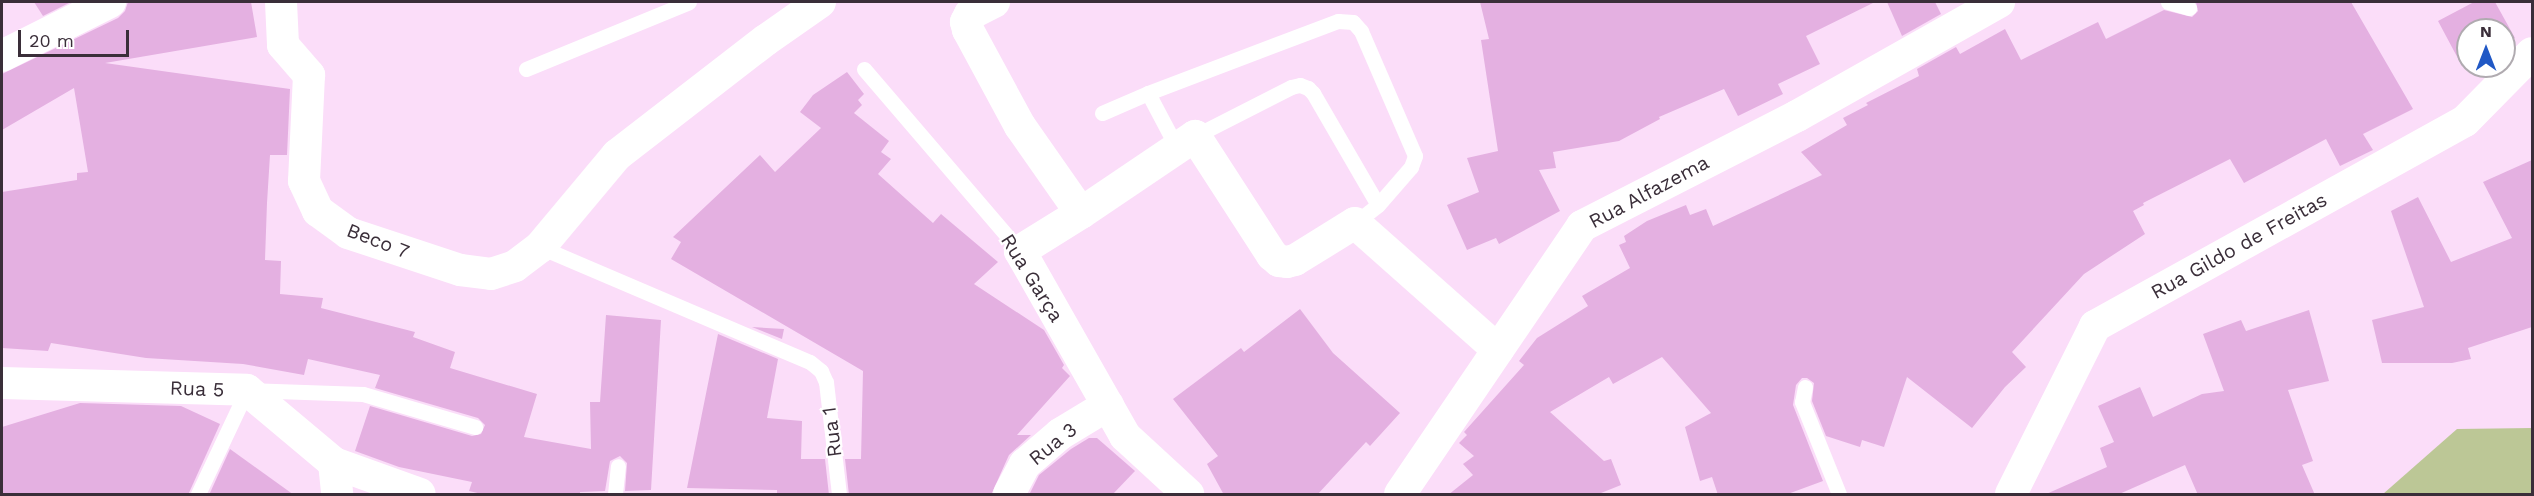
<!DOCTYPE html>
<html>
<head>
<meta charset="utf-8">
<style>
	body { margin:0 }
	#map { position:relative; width:2534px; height:496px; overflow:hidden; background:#fbddf9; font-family:"Work Sans",sans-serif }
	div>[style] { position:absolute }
	.green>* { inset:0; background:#bcc796 }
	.building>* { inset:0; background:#e4b0e1 }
	.lane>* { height:15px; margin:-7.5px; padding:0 7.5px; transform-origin:7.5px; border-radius:7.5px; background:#fff }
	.street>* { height:32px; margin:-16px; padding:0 16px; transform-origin:16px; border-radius:16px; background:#fff }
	span { translate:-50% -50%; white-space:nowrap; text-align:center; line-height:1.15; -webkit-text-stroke:4.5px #fff; paint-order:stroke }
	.street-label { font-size:20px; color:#3a2e39 }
	.frame { position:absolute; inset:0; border:3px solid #3a2e39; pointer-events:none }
	.north { position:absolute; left:2456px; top:18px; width:60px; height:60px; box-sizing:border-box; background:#fff; border:2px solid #b0abb0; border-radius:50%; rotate:0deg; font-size:16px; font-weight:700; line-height:24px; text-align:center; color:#3a2e39 }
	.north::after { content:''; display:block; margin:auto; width:21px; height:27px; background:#2158c5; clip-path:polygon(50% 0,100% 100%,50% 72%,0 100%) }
	.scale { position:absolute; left:18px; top:30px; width:111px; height:27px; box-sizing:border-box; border:3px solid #3a2e39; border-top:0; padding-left:8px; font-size:18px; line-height:21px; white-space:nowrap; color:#3a2e39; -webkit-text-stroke:4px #fff; paint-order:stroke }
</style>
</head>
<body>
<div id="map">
	<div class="green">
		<div style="clip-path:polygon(2532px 428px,2532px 494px,2383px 494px,2457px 429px)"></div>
	</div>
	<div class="building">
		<div style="clip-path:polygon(34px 2px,71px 2px,43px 16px)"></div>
		<div style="clip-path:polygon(128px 2px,251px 2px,257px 37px,105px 63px,290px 89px,287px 155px,270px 155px,267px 203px,265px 260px,281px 261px,280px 294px,323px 298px,321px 308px,415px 332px,413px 337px,455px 352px,450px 368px,537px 394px,524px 437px,591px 449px,590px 402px,600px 402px,606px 315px,661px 320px,651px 490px,625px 491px,627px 463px,620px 456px,610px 461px,605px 491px,580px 492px,580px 495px,486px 495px,469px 491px,472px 482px,399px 467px,355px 451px,370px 406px,472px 436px,481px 434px,485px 425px,478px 418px,375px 388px,380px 375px,308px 359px,304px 375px,243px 364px,146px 358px,51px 343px,48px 351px,2px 348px,2px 192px,77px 180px,77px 173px,88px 172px,74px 88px,2px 130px,2px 74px,118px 18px,125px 11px)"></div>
		<div style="clip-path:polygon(1480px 2px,1875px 2px,1806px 36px,1820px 64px,1778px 84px,1783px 94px,1738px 116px,1724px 89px,1659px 117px,1660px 119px,1619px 141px,1553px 152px,1556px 168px,1539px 170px,1560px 211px,1499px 244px,1496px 238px,1467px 250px,1447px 205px,1479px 192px,1467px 158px,1498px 151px,1481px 40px,1489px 39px)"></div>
		<div style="clip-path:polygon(1887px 2px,1935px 2px,1941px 14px,1902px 36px)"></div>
		<div style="clip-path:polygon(2196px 2px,2351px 2px,2413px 109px,2363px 134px,2373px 150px,2340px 166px,2326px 139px,2244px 183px,2230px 159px,2143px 203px,2144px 205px,2133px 211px,2145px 234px,2084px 274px,2012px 352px,2026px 367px,2005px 387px,1972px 428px,1907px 377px,1884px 447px,1862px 440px,1860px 447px,1826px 436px,1812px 401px,1814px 383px,1807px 378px,1802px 378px,1796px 385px,1793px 405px,1823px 481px,1785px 495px,1718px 495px,1712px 477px,1700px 481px,1685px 427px,1711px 413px,1662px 357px,1613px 384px,1609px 377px,1550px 412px,1604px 461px,1611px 459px,1621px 485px,1596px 495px,1448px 495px,1473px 475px,1463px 464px,1474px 456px,1459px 443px,1467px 435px,1464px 432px,1524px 365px,1519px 361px,1537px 338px,1588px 306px,1582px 296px,1630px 268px,1619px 245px,1626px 242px,1624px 236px,1647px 221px,1686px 205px,1690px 215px,1706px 209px,1713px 226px,1822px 175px,1801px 152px,1847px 125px,1843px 118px,1868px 105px,1866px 103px,1919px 76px,1917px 69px,1956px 47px,1960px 54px,2005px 29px,2021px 60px,2098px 22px,2106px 39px,2164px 10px,2192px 17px,2198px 11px)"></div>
		<div style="clip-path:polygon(2474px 2px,2495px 2px,2515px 38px,2504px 44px,2504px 30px,2468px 30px,2468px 63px,2462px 66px,2438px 21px)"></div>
		<div style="clip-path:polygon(847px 72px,864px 94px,858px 100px,862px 105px,854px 113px,889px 141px,881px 152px,891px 159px,878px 174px,933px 223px,941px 214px,998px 262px,974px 284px,1044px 330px,1064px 365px,1062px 368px,1070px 376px,1017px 435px,1031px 435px,1009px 455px,991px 495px,849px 495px,845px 459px,861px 459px,863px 371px,671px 259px,681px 242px,673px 237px,760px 155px,775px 172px,821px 128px,800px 112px,813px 95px)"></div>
		<div style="clip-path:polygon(2532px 160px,2532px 327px,2468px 348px,2471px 359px,2452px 363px,2382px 363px,2372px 320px,2424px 307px,2391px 211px,2418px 197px,2451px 262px,2512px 238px,2483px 182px)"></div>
		<div style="clip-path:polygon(1300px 309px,1333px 353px,1400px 413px,1370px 446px,1366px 442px,1317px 495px,1224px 495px,1207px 464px,1218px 456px,1173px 399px,1241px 348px,1244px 352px)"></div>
		<div style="clip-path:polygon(2309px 310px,2329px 381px,2288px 390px,2313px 461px,2302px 465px,2315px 495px,2198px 495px,2185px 465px,2117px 495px,2044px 495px,2107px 467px,2100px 448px,2114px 442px,2098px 406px,2140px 387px,2153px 417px,2202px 394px,2224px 391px,2203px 334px,2241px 320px,2246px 331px)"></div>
		<div style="clip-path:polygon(752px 327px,784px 329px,782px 339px)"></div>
		<div style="clip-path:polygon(718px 334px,778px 359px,767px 418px,802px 421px,801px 459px,825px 459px,829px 495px,777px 495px,777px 490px,687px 488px)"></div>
		<div style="clip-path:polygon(80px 403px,181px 406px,220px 424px,188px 495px,2px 495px,2px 427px)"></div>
		<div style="clip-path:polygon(1089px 438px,1097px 438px,1135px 471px,1112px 495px,1029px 495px,1039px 475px,1071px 449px)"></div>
		<div style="clip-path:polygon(230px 449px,294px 495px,209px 495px)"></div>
	</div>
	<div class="lane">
		<div style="left:2168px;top:2px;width:22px;rotate:16deg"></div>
		<div style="left:526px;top:69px;width:176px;rotate:-22.3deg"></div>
		<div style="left:864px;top:69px;width:240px;rotate:49.4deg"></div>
		<div style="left:1148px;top:93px;width:60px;rotate:62.2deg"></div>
		<div style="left:1102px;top:113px;width:50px;rotate:-23.5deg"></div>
		<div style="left:1148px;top:93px;width:203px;rotate:-20.8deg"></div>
		<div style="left:1338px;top:21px;width:15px;rotate:4deg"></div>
		<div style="left:1353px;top:22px;width:12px;rotate:48deg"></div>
		<div style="left:1361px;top:31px;width:136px;rotate:66.6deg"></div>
		<div style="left:1415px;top:156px;width:12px;rotate:110deg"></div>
		<div style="left:1411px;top:167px;width:50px;rotate:131deg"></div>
		<div style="left:1378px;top:205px;width:29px;rotate:142deg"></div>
		<div style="left:1195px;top:136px;width:108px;rotate:-27deg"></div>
		<div style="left:1291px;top:87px;width:9px;rotate:-13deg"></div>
		<div style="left:1300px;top:85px;width:9px;rotate:21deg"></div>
		<div style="left:1308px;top:88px;width:7px;rotate:45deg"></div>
		<div style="left:1313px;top:93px;width:129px;rotate:59.9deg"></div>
		<div style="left:540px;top:247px;width:293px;rotate:23.1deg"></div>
		<div style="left:810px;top:362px;width:14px;rotate:39deg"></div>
		<div style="left:821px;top:371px;width:12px;rotate:66deg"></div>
		<div style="left:826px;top:382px;width:113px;rotate:83.4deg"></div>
		<div style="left:1805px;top:387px;width:15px;rotate:101deg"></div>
		<div style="left:1802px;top:402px;width:99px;rotate:68.1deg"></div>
		<div style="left:198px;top:494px;width:115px;rotate:-64.8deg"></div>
		<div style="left:247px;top:390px;width:116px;rotate:2deg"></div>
		<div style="left:363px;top:394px;width:117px;rotate:16.4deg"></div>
		<div style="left:615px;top:494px;width:28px;rotate:-84deg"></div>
	</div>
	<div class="street">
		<div style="left:281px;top:2px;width:43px;rotate:87.3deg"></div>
		<div style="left:283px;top:45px;width:40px;rotate:49deg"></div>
		<div style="left:309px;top:75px;width:106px;rotate:92.7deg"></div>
		<div style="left:304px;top:181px;width:33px;rotate:65deg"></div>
		<div style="left:318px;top:211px;width:37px;rotate:36deg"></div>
		<div style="left:348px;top:233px;width:118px;rotate:18.3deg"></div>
		<div style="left:460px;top:270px;width:31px;rotate:7deg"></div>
		<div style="left:491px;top:274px;width:25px;rotate:-18deg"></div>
		<div style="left:515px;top:266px;width:31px;rotate:-37deg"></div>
		<div style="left:540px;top:247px;width:120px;rotate:-50.1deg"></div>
		<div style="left:617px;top:155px;width:188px;rotate:-37.7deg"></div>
		<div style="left:766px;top:40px;width:66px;rotate:-35.1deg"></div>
		<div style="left:994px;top:2px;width:27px;rotate:153deg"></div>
		<div style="left:970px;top:14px;width:9px;rotate:117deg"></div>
		<div style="left:966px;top:22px;width:8px;rotate:76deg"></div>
		<div style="left:968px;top:30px;width:109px;rotate:61.6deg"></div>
		<div style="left:1020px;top:126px;width:106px;rotate:55deg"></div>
		<div style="left:1081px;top:213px;width:138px;rotate:-34deg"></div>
		<div style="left:1195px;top:136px;width:142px;rotate:57.1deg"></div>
		<div style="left:1272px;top:255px;width:9px;rotate:41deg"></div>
		<div style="left:1279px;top:261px;width:8px;rotate:7deg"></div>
		<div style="left:1287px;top:262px;width:8px;rotate:-14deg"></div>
		<div style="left:1295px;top:260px;width:70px;rotate:-31.7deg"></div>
		<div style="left:1355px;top:223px;width:191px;rotate:41.6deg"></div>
		<div style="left:2px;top:56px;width:121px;rotate:-26.6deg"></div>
		<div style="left:1081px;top:213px;width:72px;rotate:148.1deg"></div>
		<div style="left:1020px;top:251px;width:213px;rotate:60.4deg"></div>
		<div style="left:1125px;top:436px;width:86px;rotate:42.6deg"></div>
		<div style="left:2px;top:383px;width:245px;rotate:1.6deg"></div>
		<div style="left:247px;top:390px;width:114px;rotate:40deg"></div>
		<div style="left:334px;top:463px;width:91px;rotate:19.8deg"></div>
		<div style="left:334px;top:463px;width:31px;rotate:84deg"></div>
		<div style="left:1009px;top:494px;width:34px;rotate:-62deg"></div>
		<div style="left:1025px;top:464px;width:46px;rotate:-40.6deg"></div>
		<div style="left:1060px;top:434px;width:56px;rotate:-31.1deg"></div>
		<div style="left:1400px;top:494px;width:324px;rotate:-55.8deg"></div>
		<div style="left:1582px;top:226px;width:242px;rotate:-27.1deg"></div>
		<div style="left:1797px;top:116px;width:232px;rotate:-29.4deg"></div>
		<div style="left:2011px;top:494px;width:188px;rotate:-63.4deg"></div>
		<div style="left:2095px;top:326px;width:423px;rotate:-29deg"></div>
		<div style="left:2465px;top:121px;width:95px;rotate:-45.4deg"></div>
	</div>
	<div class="street-label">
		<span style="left:1649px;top:192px;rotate:-28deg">Rua Alfazema</span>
		<span style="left:378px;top:241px;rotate:21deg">Beco 7</span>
		<span style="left:2239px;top:246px;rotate:-29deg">Rua Gildo de Freitas</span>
		<span style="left:1032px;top:278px;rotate:58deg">Rua Garça</span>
		<span style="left:197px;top:389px;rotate:2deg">Rua 5</span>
		<span style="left:832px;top:432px;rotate:-97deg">Rua 1</span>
		<span style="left:1053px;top:444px;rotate:-39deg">Rua 3</span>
	</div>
	<div class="frame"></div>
	<div class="north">N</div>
	<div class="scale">20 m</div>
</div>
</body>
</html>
